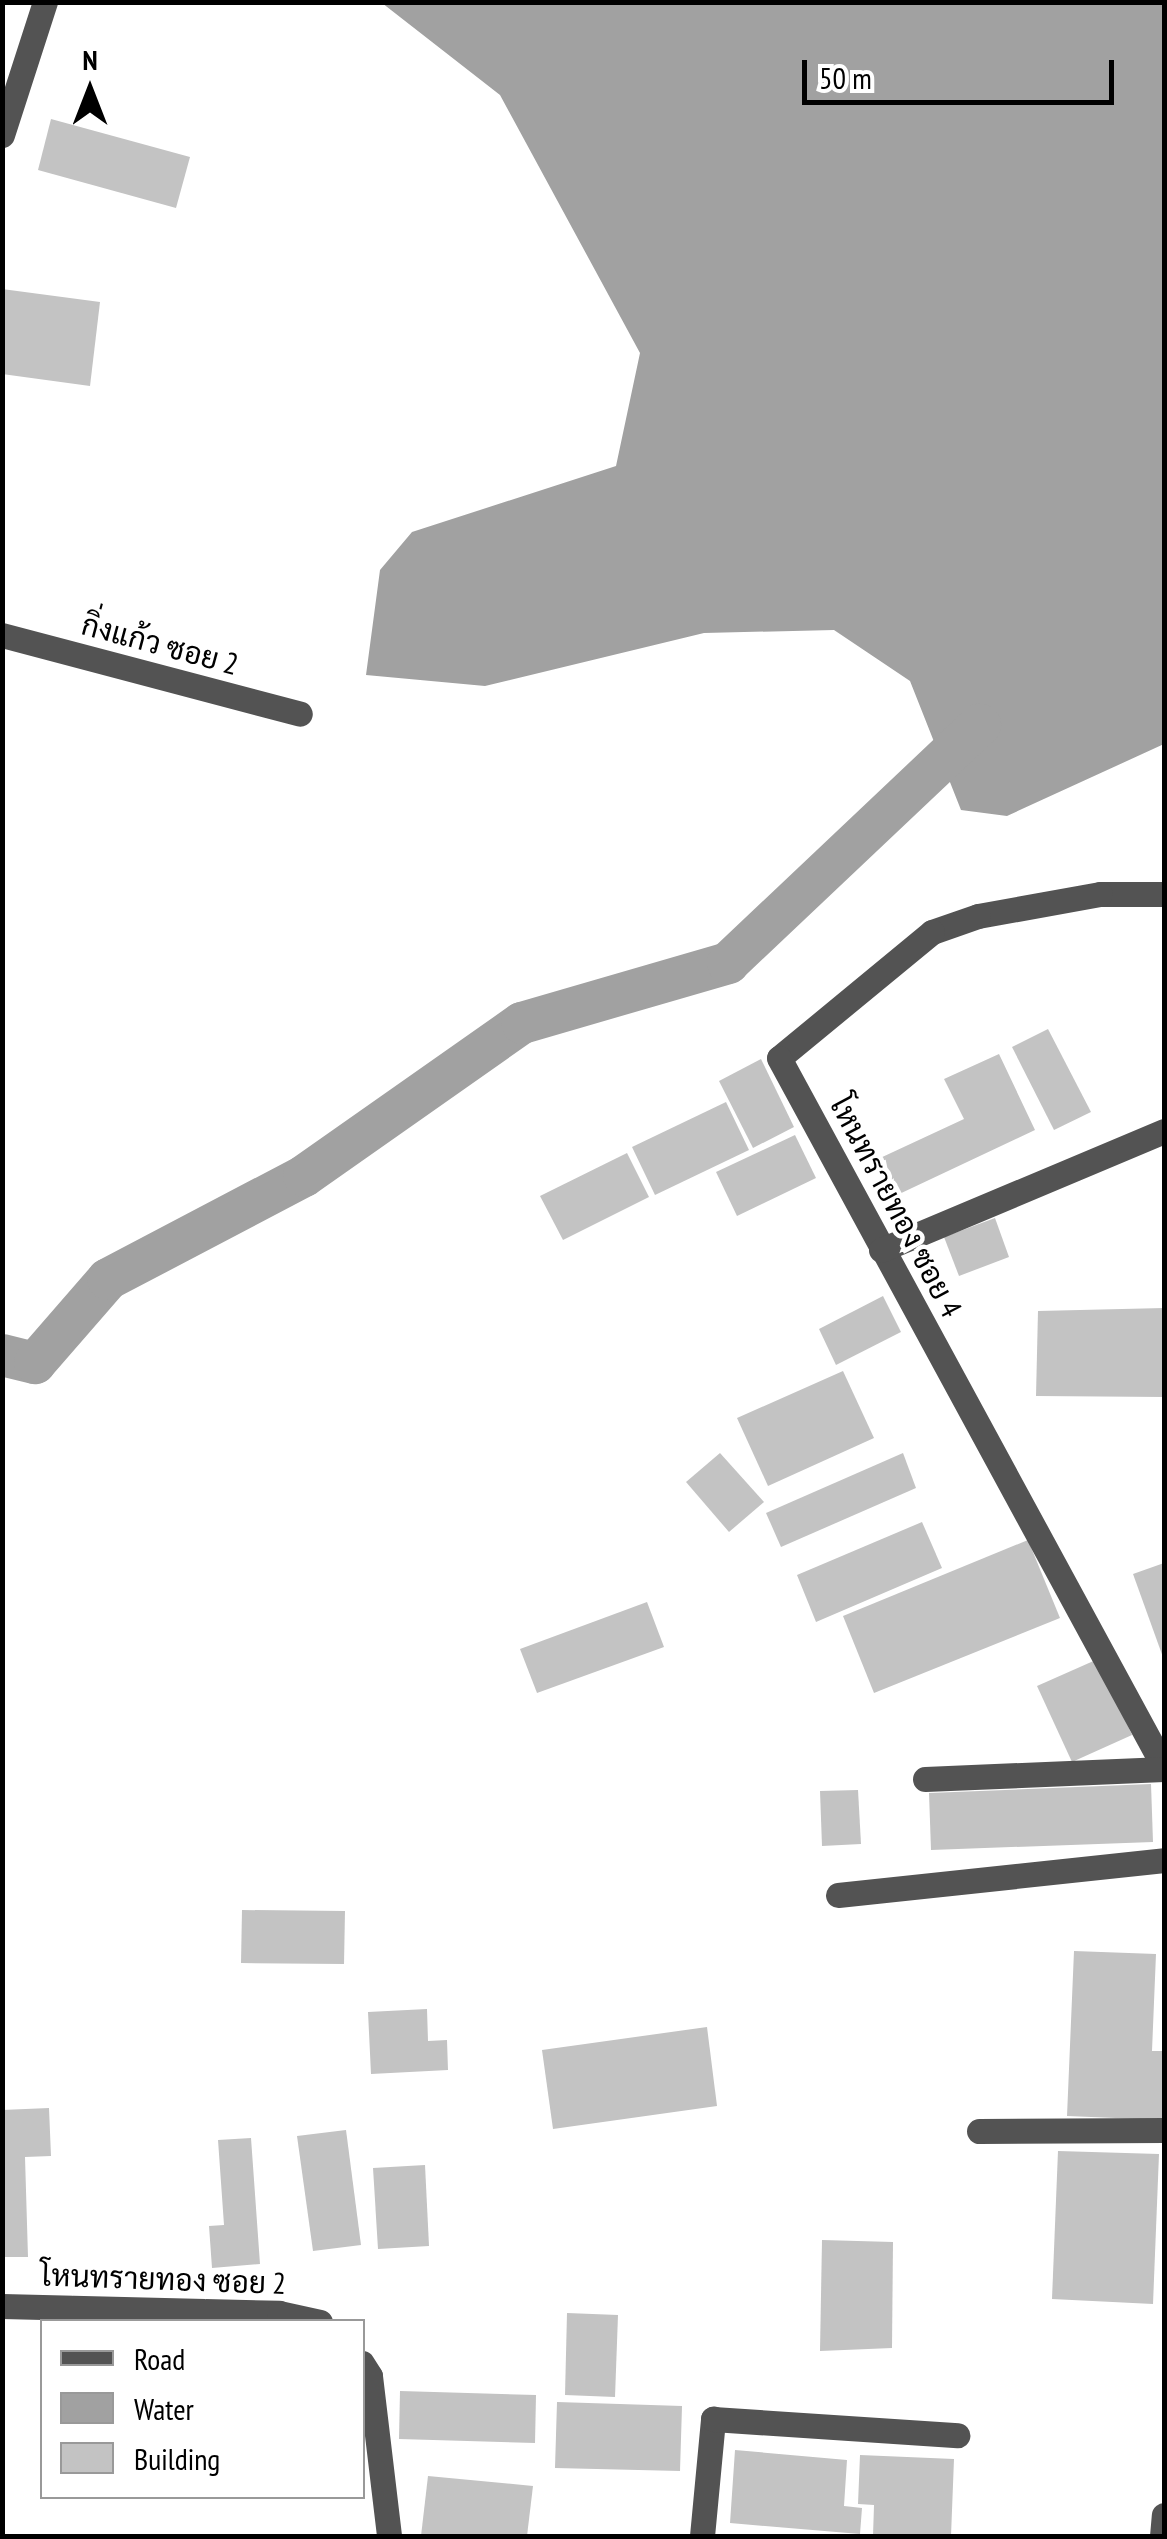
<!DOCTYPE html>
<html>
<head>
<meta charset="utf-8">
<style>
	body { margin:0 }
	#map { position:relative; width:1167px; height:2539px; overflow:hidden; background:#fff; font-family:"PT Sans Narrow",Sarabun,sans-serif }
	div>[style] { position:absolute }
	.water>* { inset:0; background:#a1a1a1 }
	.canal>* { height:42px; margin:-21px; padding:0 21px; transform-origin:21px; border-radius:21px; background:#a1a1a1 }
	.building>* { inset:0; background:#c3c3c3 }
	.minor>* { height:25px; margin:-12.5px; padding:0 12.5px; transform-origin:12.5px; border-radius:12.5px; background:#535353 }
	span { translate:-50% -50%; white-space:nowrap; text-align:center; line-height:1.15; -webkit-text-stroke:9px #fff; paint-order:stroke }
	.street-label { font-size:30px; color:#000 }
	.frame { position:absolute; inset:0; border:5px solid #000; pointer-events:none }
	.legend { position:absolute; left:40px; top:2319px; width:325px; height:180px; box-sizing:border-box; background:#fff; border:2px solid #999; margin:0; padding:12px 18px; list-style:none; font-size:30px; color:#000 }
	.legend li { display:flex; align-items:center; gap:20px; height:50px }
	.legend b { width:50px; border:2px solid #999 }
	.north { position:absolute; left:40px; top:40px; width:100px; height:100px; -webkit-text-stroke:8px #fff; paint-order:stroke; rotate:0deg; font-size:28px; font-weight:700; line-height:40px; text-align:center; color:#000 }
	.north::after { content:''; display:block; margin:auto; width:35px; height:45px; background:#000; clip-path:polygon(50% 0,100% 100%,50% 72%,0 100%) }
	.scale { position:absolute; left:802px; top:60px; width:312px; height:45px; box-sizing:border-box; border:5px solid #000; border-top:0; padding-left:12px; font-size:30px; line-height:35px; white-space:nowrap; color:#000; -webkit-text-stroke:8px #fff; paint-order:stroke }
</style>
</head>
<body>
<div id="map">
	<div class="water">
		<div style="clip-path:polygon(382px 3px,1164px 3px,1164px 744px,1007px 816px,961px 810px,910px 681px,834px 630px,704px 633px,485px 686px,366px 675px,380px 570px,412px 532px,616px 466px,640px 353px,500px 95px)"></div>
	</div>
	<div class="canal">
		<div style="left:2px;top:1355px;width:34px;rotate:14deg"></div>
		<div style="left:35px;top:1363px;width:111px;rotate:-49deg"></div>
		<div style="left:108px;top:1279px;width:221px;rotate:-27.7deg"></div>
		<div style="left:304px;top:1176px;width:266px;rotate:-35.1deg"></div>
		<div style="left:522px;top:1023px;width:215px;rotate:-16.2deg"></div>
		<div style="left:728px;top:963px;width:347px;rotate:-43.4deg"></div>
	</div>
	<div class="building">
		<div style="clip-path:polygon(51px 119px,190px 157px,176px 208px,38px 170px)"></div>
		<div style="clip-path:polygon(2px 289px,100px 302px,90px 386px,2px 374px)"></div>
		<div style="clip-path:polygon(1048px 1029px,1091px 1112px,1054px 1130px,1012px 1047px)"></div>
		<div style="clip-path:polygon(999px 1054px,1035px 1130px,895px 1196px,878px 1159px,964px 1119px,944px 1079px)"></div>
		<div style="clip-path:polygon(761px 1059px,794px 1127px,753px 1148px,719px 1081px)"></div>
		<div style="clip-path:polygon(726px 1102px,749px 1150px,655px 1195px,632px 1147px)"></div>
		<div style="clip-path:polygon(795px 1135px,816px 1178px,737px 1216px,716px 1172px)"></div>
		<div style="clip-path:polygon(627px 1153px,649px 1197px,563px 1240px,540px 1196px)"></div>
		<div style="clip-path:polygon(995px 1218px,1009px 1257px,959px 1276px,944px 1237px)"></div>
		<div style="clip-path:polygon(883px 1296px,901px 1332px,836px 1365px,819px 1329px)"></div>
		<div style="clip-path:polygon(1164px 1308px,1164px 1397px,1036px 1396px,1038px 1311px)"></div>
		<div style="clip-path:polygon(843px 1371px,874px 1438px,768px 1486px,737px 1418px)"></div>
		<div style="clip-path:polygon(720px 1453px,764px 1502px,729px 1532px,686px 1482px)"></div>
		<div style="clip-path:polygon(903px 1453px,916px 1488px,781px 1547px,766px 1513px)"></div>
		<div style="clip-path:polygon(922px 1522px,942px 1568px,816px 1622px,797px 1575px)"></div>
		<div style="clip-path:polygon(1028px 1540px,1060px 1618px,874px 1693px,843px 1616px)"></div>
		<div style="clip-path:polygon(1164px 1563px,1164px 1660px,1133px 1574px)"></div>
		<div style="clip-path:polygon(647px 1602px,664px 1647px,537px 1693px,520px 1649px)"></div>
		<div style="clip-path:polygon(1098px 1659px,1132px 1735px,1072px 1762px,1037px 1686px)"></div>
		<div style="clip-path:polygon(1151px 1784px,1153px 1842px,931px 1850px,929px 1793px)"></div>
		<div style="clip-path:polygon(858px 1790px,861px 1844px,822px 1846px,820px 1791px)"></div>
		<div style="clip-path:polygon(242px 1910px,345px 1911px,344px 1964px,241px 1963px)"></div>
		<div style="clip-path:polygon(1074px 1951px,1156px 1954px,1152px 2051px,1164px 2051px,1164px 2120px,1067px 2116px)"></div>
		<div style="clip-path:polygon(427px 2009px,428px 2041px,447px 2040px,448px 2070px,371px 2074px,368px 2012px)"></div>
		<div style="clip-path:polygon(707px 2027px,717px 2106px,553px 2129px,542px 2050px)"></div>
		<div style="clip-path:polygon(49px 2108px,51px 2156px,25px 2157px,28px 2257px,2px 2257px,2px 2110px)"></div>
		<div style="clip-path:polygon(346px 2130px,361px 2245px,313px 2251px,297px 2136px)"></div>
		<div style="clip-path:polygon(251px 2138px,260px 2264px,212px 2268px,209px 2226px,224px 2225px,218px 2140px)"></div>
		<div style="clip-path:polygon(1058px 2151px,1159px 2154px,1153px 2304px,1052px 2299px)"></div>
		<div style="clip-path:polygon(425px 2165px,429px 2246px,378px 2249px,373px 2168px)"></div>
		<div style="clip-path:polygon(822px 2240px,893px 2242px,892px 2348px,820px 2351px)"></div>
		<div style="clip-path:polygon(567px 2313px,618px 2315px,615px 2397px,565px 2395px)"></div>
		<div style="clip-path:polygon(400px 2391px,536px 2395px,535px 2443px,399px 2439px)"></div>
		<div style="clip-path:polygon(557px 2402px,682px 2406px,680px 2471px,555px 2468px)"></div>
		<div style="clip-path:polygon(735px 2450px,847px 2460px,844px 2506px,862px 2508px,860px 2534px,730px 2523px)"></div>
		<div style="clip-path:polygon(860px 2455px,954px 2459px,951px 2536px,873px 2536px,874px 2505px,858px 2504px)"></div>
		<div style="clip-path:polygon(428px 2476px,533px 2486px,527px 2536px,421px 2536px)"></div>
	</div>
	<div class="minor">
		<div style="left:2px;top:135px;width:140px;rotate:-72.1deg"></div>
		<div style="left:2px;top:635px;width:308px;rotate:14.8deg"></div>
		<div style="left:1164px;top:894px;width:64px;rotate:180deg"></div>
		<div style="left:1100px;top:894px;width:124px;rotate:169.8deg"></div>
		<div style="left:978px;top:916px;width:49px;rotate:160.8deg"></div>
		<div style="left:932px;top:932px;width:198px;rotate:140.5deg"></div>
		<div style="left:779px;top:1058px;width:807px;rotate:61.5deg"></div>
		<div style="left:881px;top:1250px;width:307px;rotate:-22.8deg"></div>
		<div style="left:925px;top:1779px;width:239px;rotate:-2.4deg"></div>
		<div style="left:838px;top:1895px;width:328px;rotate:-6.1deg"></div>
		<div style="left:979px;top:2131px;width:185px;rotate:-0.3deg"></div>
		<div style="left:2px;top:2306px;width:277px;rotate:1.4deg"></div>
		<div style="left:279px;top:2313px;width:42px;rotate:12.4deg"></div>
		<div style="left:362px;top:2363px;width:15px;rotate:58deg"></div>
		<div style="left:370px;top:2376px;width:161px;rotate:83.2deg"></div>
		<div style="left:702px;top:2536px;width:118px;rotate:-84.6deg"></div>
		<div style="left:713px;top:2419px;width:245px;rotate:3.8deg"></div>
		<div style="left:1162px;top:2536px;width:21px;rotate:-85deg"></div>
	</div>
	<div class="street-label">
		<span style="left:160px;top:644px;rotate:15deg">กิ่งแก้ว ซอย 2</span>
		<span style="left:896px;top:1206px;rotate:62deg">โหนทรายทอง ซอย 4</span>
		<span style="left:163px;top:2279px;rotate:2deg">โหนทรายทอง ซอย 2</span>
	</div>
	<div class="frame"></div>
	<ul class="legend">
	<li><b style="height:12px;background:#535353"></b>Road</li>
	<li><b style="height:28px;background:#a1a1a1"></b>Water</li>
	<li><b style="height:28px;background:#c3c3c3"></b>Building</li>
	</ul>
	<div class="north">N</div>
	<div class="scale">50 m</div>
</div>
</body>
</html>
